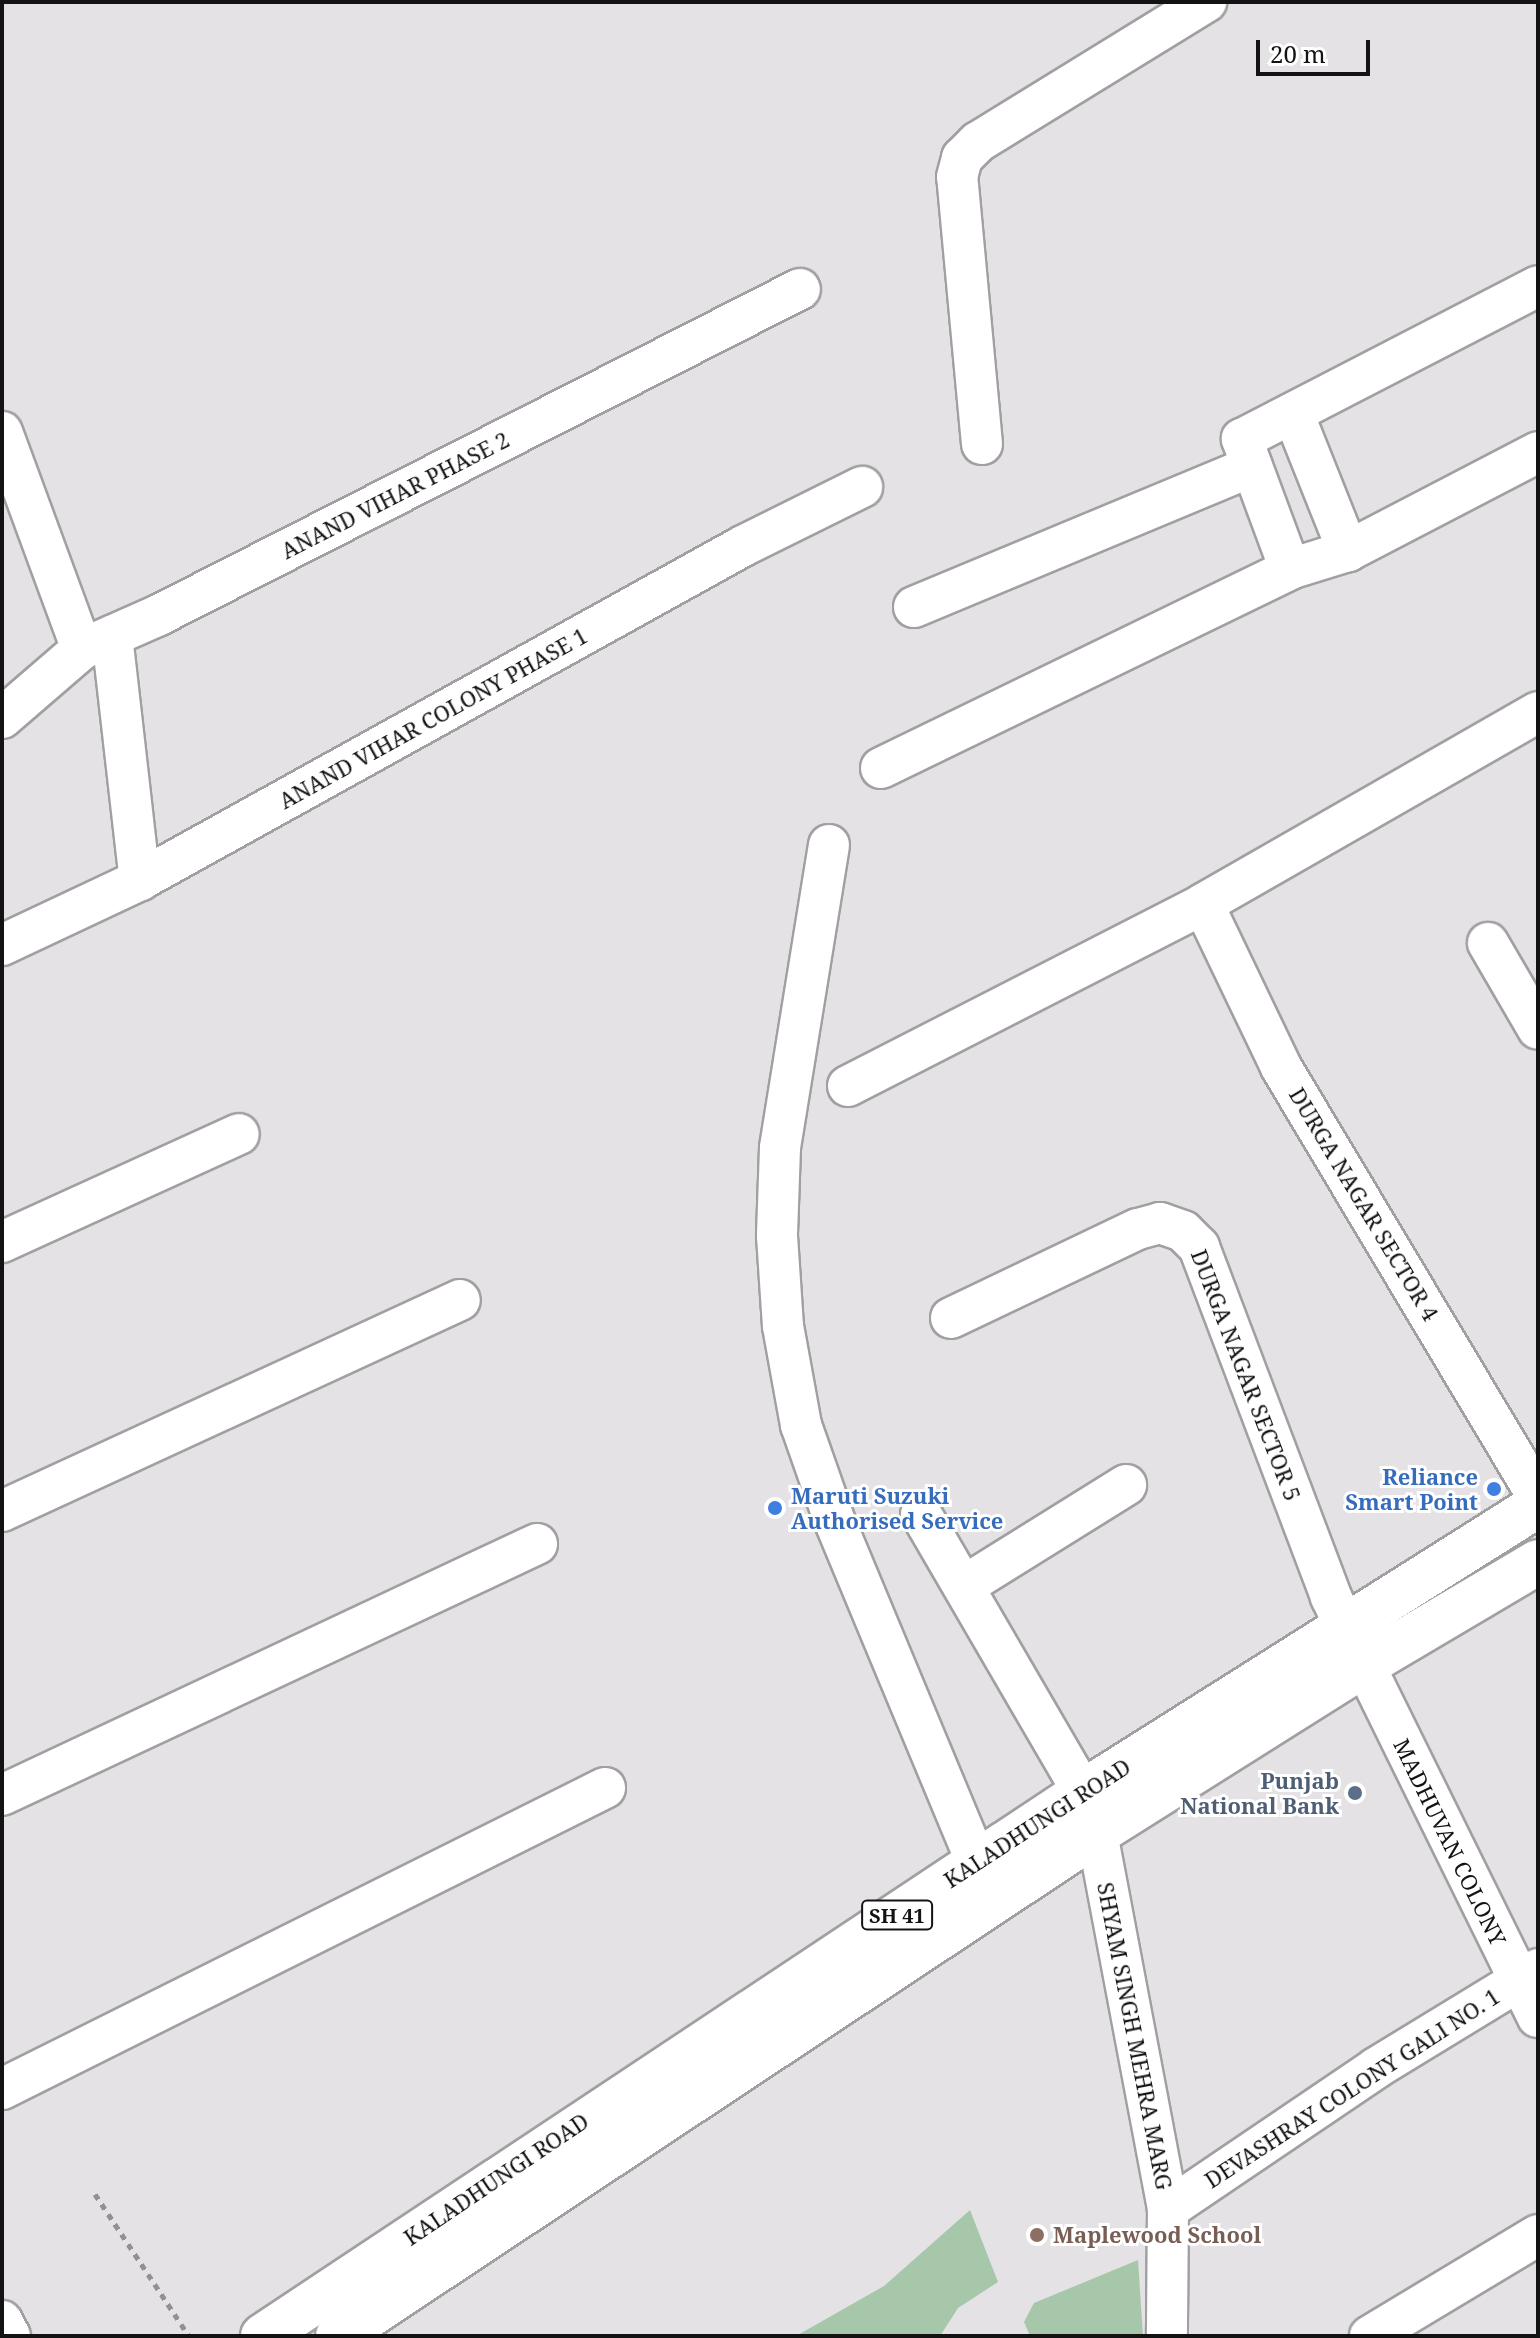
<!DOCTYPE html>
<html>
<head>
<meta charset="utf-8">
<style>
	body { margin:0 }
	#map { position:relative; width:1540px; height:2338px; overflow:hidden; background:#e4e2e5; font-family:"Noto Serif",serif }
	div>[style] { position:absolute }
	.green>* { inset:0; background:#a6c7a9 }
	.path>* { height:5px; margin-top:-2.5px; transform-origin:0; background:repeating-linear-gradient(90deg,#919092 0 6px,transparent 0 12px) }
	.roads { filter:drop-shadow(2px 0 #a29fa3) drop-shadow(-2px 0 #a29fa3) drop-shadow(0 2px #a29fa3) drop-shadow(0 -2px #a29fa3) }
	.minor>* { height:40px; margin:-20px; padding:0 20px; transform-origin:20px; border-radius:20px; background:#fff }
	.major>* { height:44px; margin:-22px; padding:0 22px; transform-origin:22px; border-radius:22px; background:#fff }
	.dots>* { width:22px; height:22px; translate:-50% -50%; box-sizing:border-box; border:4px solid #fff; border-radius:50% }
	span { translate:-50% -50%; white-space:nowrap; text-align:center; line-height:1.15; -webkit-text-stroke:6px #fff; paint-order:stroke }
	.shield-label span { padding:2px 6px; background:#fff; border:2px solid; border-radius:6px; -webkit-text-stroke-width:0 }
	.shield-label { font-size:20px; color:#131314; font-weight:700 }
	.street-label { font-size:22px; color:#131314 }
	.shop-label { font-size:22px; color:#366cbe; font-weight:700 }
	.right { translate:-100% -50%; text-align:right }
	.left { translate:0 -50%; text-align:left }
	.service-label { font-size:22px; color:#4e5e75; font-weight:700 }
	.education-label { font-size:22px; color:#785e54; font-weight:700 }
	.frame { position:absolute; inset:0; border:4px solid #131314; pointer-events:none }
	.scale { position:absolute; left:1256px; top:40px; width:114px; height:36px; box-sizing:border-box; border:4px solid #131314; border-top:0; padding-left:10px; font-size:24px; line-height:28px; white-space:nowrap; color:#131314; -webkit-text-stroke:6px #fff; paint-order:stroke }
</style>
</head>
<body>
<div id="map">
	<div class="green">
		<div style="clip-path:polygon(970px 2210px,998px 2282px,958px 2308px,940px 2336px,796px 2336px,884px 2286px)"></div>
		<div style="clip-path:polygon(1138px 2260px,1143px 2336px,1030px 2336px,1024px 2322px,1034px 2303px)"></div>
	</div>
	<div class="path">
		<div style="left:95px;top:2194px;width:170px;rotate:56.5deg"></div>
	</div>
	<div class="roads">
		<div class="minor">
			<div style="left:1293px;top:413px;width:149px;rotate:68.3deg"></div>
			<div style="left:2px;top:432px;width:231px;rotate:69.8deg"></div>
			<div style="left:982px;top:444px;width:268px;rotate:-95.3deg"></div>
			<div style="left:957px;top:177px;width:20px;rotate:-75deg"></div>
			<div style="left:962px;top:158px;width:23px;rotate:-45deg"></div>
			<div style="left:978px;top:142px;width:268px;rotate:-31.6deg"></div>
			<div style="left:1290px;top:569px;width:139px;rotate:-110.3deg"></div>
			<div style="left:1242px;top:439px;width:333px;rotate:-27.3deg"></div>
			<div style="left:914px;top:607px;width:366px;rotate:-22.6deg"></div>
			<div style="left:112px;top:636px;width:246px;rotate:83.5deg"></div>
			<div style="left:2px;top:718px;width:106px;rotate:-40.8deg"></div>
			<div style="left:82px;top:649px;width:84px;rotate:-23.8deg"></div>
			<div style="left:159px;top:615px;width:719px;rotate:-26.96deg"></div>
			<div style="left:881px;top:768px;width:455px;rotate:-25.9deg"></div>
			<div style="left:1290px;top:569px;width:61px;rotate:-17.2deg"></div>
			<div style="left:1348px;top:551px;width:214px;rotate:-27.5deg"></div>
			<div style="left:829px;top:845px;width:307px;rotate:99.2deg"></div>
			<div style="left:780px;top:1148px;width:88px;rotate:92deg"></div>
			<div style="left:777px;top:1236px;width:90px;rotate:86.2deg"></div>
			<div style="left:783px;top:1326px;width:101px;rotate:79.7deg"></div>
			<div style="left:801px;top:1425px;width:103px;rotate:70.7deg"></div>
			<div style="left:835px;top:1522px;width:367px;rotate:67.4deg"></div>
			<div style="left:1203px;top:904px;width:181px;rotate:64.4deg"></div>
			<div style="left:1281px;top:1067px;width:501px;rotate:59.13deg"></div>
			<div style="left:1488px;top:943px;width:99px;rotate:59.8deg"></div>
			<div style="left:2px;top:945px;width:153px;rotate:-25.2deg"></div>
			<div style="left:140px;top:880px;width:689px;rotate:-28.98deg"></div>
			<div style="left:743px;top:546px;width:133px;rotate:-26.4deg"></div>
			<div style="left:848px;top:1086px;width:399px;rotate:-27.1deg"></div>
			<div style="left:1203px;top:904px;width:386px;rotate:-29.8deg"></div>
			<div style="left:2px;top:1242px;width:260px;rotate:-24.5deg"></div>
			<div style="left:951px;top:1318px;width:207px;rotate:-25.5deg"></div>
			<div style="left:1138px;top:1229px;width:23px;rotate:-15deg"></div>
			<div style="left:1160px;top:1223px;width:24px;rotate:19deg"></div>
			<div style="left:1183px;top:1231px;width:23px;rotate:45deg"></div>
			<div style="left:1199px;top:1247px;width:374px;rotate:69.3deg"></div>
			<div style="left:1331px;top:1597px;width:468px;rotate:63.8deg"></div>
			<div style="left:2px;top:1511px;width:504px;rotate:-24.74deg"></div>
			<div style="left:921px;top:1514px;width:322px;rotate:59.8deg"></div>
			<div style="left:1083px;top:1792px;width:43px;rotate:71.1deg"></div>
			<div style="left:1097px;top:1833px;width:383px;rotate:79.3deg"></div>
			<div style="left:1168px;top:2209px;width:127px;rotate:90.5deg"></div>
			<div style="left:964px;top:1586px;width:191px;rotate:-31.9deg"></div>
			<div style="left:2px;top:1795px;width:591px;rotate:-25.13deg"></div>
			<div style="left:2px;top:2089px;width:674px;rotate:-26.53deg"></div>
			<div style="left:1168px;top:2209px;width:251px;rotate:-34.1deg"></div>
			<div style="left:1376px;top:2068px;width:190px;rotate:-31.4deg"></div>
			<div style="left:2px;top:2321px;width:17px;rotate:62deg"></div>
			<div style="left:1370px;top:2336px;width:196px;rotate:-31deg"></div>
		</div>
		<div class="major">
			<div style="left:263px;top:2336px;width:984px;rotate:-33.56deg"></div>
			<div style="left:1083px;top:1792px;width:538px;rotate:-32.24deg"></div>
			<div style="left:338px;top:2336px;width:911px;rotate:-33.53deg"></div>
			<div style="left:1097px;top:1833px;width:315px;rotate:-32.2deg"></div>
			<div style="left:1364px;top:1665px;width:202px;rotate:-30.6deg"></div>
		</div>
	</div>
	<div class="dots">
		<div style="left:1494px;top:1489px;background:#3f7fe0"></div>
		<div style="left:775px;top:1508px;background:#3f7fe0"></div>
		<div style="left:1355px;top:1793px;background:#5c6f8a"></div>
		<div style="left:1037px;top:2235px;background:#8d6e63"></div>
	</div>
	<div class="shield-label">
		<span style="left:897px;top:1915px">SH 41</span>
	</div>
	<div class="street-label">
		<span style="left:395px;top:495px;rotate:-27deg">ANAND VIHAR PHASE 2</span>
		<span style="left:433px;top:718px;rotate:-29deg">ANAND VIHAR COLONY PHASE 1</span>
		<span style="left:1364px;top:1204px;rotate:59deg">DURGA NAGAR SECTOR 4</span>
		<span style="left:1246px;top:1375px;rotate:69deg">DURGA NAGAR SECTOR 5</span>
		<span style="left:1037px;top:1823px;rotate:-33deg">KALADHUNGI ROAD</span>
		<span style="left:1450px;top:1842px;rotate:64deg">MADHUVAN COLONY</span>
		<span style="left:1135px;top:2036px;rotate:79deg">SHYAM SINGH MEHRA MARG</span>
		<span style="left:1352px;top:2088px;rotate:-33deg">DEVASHRAY COLONY GALI NO. 1</span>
		<span style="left:496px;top:2179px;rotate:-34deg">KALADHUNGI ROAD</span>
	</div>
	<div class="shop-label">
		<span class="right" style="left:1478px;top:1489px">Reliance<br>Smart Point</span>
		<span class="left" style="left:791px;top:1508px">Maruti Suzuki<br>Authorised Service</span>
	</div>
	<div class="service-label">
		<span class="right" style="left:1339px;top:1793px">Punjab<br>National Bank</span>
	</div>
	<div class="education-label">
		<span class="left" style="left:1053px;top:2235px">Maplewood School</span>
	</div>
	<div class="frame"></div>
	<div class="scale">20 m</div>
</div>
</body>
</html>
